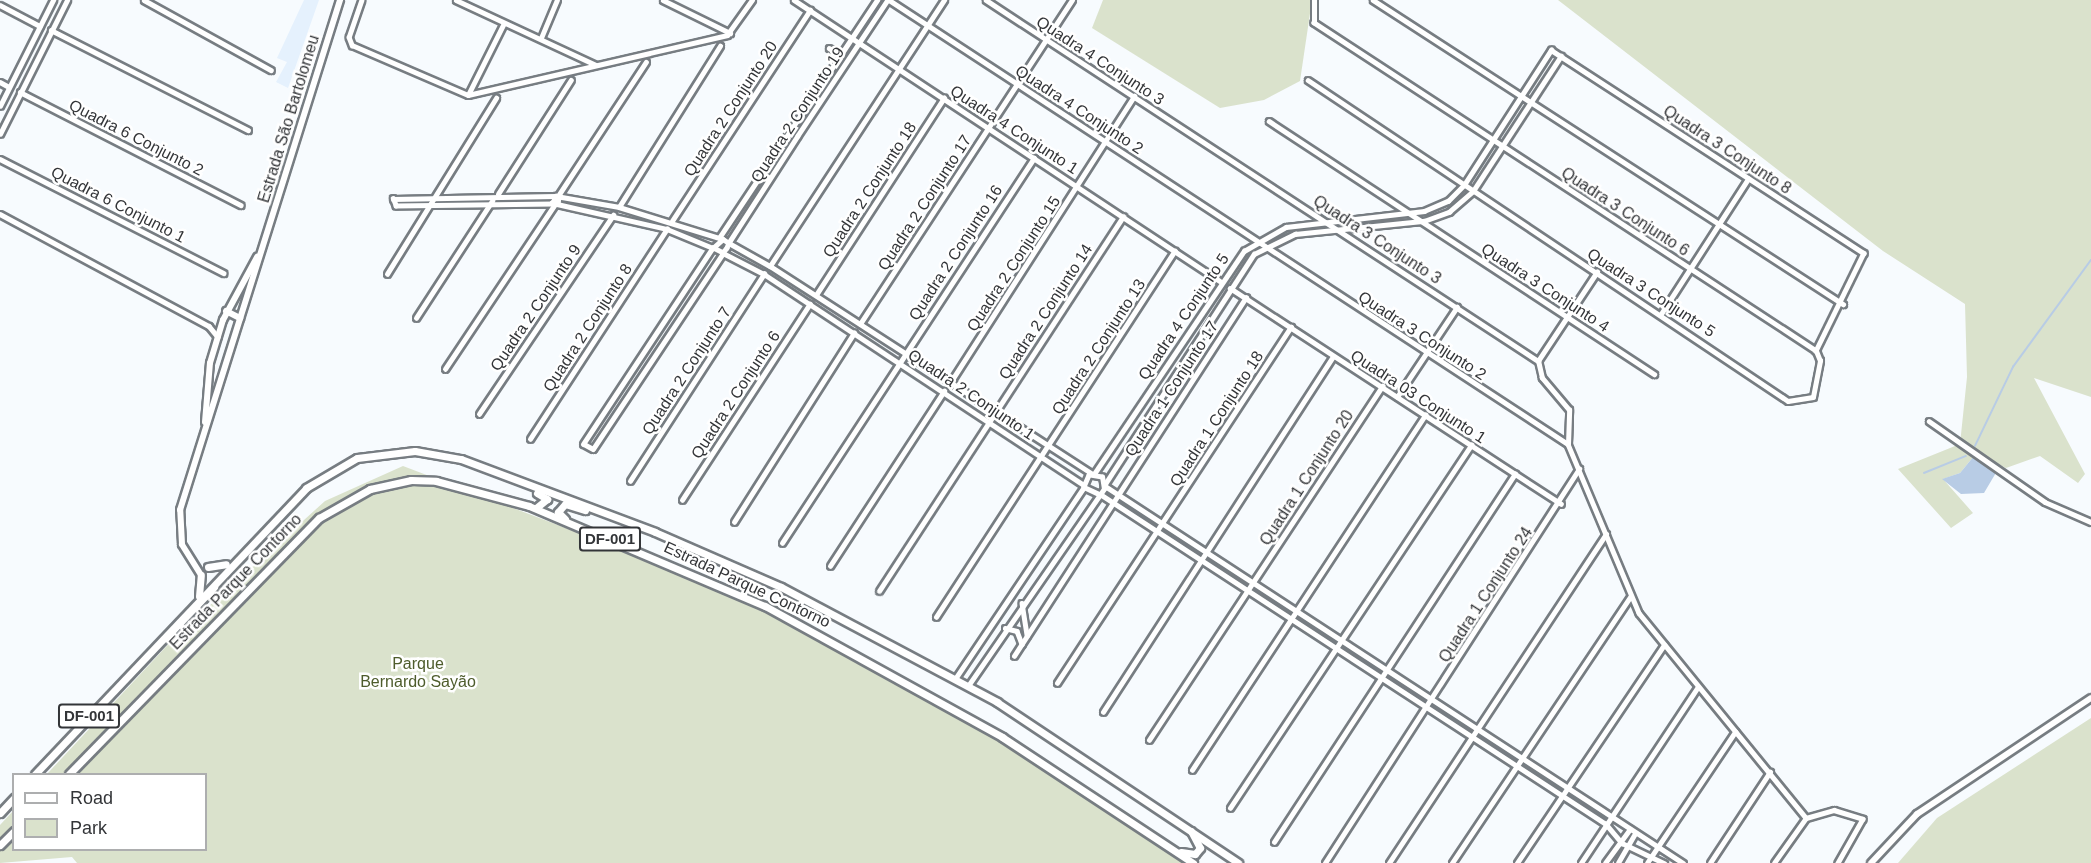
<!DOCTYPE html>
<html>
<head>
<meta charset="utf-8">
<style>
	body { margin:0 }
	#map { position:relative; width:2091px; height:863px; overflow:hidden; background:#f7fbfe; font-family:Helvetica,sans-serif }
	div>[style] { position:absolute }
	.built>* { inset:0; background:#e5f1fd }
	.green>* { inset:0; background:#dae2cc }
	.water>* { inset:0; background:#b8cce5 }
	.stream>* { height:1.5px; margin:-0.75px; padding:0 0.75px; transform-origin:0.75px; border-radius:0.75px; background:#b8cce5 }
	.roads { filter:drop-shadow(2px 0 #777d82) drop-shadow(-2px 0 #777d82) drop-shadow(0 2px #777d82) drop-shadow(0 -2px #777d82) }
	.street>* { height:4.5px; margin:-2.25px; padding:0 2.25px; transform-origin:2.25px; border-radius:2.25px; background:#fff }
	.secondary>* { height:6px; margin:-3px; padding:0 3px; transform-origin:3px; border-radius:3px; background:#fff }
	.primary>* { height:7px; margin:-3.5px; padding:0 3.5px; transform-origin:3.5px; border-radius:3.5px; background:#fff }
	span { translate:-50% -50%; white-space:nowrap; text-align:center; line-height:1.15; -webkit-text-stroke:5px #fff; paint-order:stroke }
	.shield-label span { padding:2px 4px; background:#fff; border:2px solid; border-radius:4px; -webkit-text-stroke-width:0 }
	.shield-label { font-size:15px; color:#333538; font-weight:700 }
	.street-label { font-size:16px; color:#333538 }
	.park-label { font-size:16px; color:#4e5c2c }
	.legend { position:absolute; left:12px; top:773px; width:195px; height:78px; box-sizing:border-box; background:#fff; border:2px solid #adaeaf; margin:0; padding:8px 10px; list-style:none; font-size:18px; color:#333538 }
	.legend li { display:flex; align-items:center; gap:12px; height:30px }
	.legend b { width:30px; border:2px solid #adaeaf }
</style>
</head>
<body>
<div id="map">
	<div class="built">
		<div style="clip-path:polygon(304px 0,319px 0,288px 88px,276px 82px,287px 62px,277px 58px)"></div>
	</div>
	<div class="green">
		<div style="clip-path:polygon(1103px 0,1312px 0,1300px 81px,1264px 100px,1220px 108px,1092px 28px)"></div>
		<div style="clip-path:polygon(1558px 0,2091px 0,2091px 397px,2034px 378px,2085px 474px,2078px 483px,2040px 456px,2006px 468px,1964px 446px,1974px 456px,1960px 473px,1943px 479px,1973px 513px,1951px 528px,1898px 469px,1960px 444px,1967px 377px,1965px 304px,1883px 251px)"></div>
		<div style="clip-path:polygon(403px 466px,731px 591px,956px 706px,1197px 863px,77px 863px,72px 857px,0 863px,0 825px,13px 811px,14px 850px,206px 850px,206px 774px,47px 774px,177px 635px,325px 501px)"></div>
		<div style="clip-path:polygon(2091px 718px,2091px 863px,1898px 863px,1937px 818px)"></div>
	</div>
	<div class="water">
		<div style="clip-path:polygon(1974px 456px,1997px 471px,1984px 493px,1961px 494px,1942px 479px,1960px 473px)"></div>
	</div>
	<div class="stream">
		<div style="left:1975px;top:446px;width:88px;rotate:-64.3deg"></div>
		<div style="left:2013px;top:367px;width:132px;rotate:-53.9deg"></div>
		<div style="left:1924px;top:473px;width:45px;rotate:-22deg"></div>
	</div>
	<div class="roads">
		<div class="street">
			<div style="left:144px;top:0;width:145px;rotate:28.9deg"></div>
			<div style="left:362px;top:0;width:39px;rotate:109deg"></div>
			<div style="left:349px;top:37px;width:9px;rotate:69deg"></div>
			<div style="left:352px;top:45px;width:126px;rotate:23.3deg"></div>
			<div style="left:468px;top:95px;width:266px;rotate:-13deg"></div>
			<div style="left:727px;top:35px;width:43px;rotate:-54.5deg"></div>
			<div style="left:456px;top:0;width:154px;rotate:24.9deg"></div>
			<div style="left:663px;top:0;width:75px;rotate:26.2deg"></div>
			<div style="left:794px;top:0;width:510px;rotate:33.41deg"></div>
			<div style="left:888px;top:0;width:163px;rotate:123.5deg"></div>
			<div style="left:798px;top:136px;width:127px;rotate:122.8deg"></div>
			<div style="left:729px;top:243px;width:5px;rotate:112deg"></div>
			<div style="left:727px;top:248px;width:6px;rotate:129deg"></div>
			<div style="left:723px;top:253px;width:11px;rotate:-153deg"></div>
			<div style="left:713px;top:248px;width:13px;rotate:-42deg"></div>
			<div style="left:723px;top:239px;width:7px;rotate:34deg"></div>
			<div style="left:729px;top:243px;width:47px;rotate:29.3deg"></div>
			<div style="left:770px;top:266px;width:384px;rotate:32.8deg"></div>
			<div style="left:889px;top:0;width:811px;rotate:33.18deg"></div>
			<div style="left:1568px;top:444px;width:183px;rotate:67.2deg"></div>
			<div style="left:1639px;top:613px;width:264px;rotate:50.8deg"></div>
			<div style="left:986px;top:0;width:660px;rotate:33.18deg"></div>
			<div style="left:1373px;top:0;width:560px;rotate:32.9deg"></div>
			<div style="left:0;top:5px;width:45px;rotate:27.7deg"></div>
			<div style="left:51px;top:30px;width:221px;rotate:26.9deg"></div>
			<div style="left:541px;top:38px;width:41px;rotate:-67.2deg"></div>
			<div style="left:829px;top:48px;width:14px;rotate:30deg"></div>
			<div style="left:1308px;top:80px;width:577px;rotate:33.77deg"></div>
			<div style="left:1788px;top:401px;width:25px;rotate:-9deg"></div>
			<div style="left:1813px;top:397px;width:37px;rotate:-79deg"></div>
			<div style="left:1820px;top:361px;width:11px;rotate:-112deg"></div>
			<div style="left:1816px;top:351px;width:600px;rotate:-146.84deg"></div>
			<div style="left:1314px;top:23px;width:23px;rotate:-90deg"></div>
			<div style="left:0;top:82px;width:10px;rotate:29deg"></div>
			<div style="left:20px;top:92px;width:248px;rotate:27.1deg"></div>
			<div style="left:468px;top:95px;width:80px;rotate:-63.4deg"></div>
			<div style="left:0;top:106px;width:119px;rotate:-63.4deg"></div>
			<div style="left:1269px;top:121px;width:461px;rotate:33.3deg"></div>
			<div style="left:0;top:134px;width:150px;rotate:-63.4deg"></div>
			<div style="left:0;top:159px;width:251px;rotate:27deg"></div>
			<div style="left:498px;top:194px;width:135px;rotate:-57.4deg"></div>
			<div style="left:558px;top:196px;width:160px;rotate:-56.7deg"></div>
			<div style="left:559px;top:197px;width:7px;rotate:98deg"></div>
			<div style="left:558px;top:204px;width:6px;rotate:-171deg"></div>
			<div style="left:552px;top:203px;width:8px;rotate:-60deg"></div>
			<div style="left:556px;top:196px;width:64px;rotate:9.9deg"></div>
			<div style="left:619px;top:207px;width:105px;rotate:17.2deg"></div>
			<div style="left:719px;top:238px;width:286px;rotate:-56.4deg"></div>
			<div style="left:554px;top:204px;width:158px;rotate:179.3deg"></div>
			<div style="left:396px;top:206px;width:8px;rotate:-113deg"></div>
			<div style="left:393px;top:199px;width:162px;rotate:-1.1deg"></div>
			<div style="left:557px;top:204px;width:113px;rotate:12.8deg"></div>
			<div style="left:667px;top:229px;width:50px;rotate:22.4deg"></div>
			<div style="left:713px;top:248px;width:235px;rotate:123.4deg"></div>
			<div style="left:584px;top:444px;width:10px;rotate:29deg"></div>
			<div style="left:593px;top:449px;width:235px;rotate:-56.4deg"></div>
			<div style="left:723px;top:253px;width:46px;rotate:27.1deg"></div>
			<div style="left:764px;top:274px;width:383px;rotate:33.4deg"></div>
			<div style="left:619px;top:207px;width:190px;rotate:-57.9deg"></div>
			<div style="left:0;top:214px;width:237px;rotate:28.2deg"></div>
			<div style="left:209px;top:326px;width:14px;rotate:51deg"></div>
			<div style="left:672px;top:221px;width:252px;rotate:-56.8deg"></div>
			<div style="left:770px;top:266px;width:318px;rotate:-56.8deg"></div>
			<div style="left:387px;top:274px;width:207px;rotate:-58.2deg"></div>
			<div style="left:1230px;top:288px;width:395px;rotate:33.1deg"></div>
			<div style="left:816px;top:295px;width:235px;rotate:-57deg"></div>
			<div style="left:1661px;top:314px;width:161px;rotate:-57.2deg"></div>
			<div style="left:416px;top:318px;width:140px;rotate:-57deg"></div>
			<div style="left:860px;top:324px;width:387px;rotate:-56.8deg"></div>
			<div style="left:445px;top:369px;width:198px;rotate:-56.3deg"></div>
			<div style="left:950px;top:383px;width:341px;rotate:-57.3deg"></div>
			<div style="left:1397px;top:397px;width:108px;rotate:-56.3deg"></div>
			<div style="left:479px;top:414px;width:240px;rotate:-56deg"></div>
			<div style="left:1929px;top:421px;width:141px;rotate:34.9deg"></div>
			<div style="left:2045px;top:502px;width:50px;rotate:23.5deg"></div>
			<div style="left:530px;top:439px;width:251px;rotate:-56.9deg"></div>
			<div style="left:1568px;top:444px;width:34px;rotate:-88deg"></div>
			<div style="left:1569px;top:410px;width:42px;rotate:-130.2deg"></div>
			<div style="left:1542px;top:378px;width:17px;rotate:-103deg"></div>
			<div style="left:1538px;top:361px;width:107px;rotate:-56.5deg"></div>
			<div style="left:1094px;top:474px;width:269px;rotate:-56.1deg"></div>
			<div style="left:1244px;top:251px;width:48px;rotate:-29.7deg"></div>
			<div style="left:1286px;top:227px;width:139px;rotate:-6.6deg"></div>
			<div style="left:1424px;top:211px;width:26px;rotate:-23deg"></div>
			<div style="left:1448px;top:201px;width:23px;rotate:-45deg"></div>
			<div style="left:1464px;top:185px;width:161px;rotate:-57.2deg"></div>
			<div style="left:1551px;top:50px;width:373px;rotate:33deg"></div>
			<div style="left:1864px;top:253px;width:109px;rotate:116.1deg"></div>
			<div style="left:630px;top:481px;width:247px;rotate:-57.1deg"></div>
			<div style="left:1105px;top:484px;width:274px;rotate:-57.1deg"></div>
			<div style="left:1254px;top:254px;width:46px;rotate:-26deg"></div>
			<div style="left:1295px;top:234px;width:130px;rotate:-5.8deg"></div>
			<div style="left:1424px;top:221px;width:27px;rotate:-20deg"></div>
			<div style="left:1449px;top:212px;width:32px;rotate:-41deg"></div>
			<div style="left:1473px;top:191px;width:161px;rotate:-56.9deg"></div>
			<div style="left:1105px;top:486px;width:690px;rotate:33.11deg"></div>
			<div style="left:1100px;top:494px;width:604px;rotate:33.11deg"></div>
			<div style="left:1606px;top:824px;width:25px;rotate:50deg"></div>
			<div style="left:1622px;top:843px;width:47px;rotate:25.5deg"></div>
			<div style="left:682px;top:500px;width:234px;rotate:-56.9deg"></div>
			<div style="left:734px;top:522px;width:224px;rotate:-57.6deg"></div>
			<div style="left:782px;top:543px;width:460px;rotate:-56.8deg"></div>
			<div style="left:830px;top:566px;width:209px;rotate:-56.9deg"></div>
			<div style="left:879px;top:591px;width:447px;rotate:-56.9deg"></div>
			<div style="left:1022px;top:603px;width:33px;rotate:81deg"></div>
			<div style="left:936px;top:617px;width:437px;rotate:-56.9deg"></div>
			<div style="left:1005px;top:628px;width:12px;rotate:14deg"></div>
			<div style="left:1017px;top:631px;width:14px;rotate:69deg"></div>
			<div style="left:1014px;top:656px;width:427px;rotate:-57.1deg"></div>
			<div style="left:955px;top:679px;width:231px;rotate:-56.1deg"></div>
			<div style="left:1057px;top:683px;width:426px;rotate:-56.7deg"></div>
			<div style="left:968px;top:686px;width:239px;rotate:-55.4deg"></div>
			<div style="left:1104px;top:489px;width:12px;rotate:-99deg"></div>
			<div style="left:1102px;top:477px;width:13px;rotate:-171deg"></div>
			<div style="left:1089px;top:475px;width:13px;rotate:113deg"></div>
			<div style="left:1084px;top:487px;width:17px;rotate:25deg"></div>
			<div style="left:1103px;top:712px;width:423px;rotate:-57.1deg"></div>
			<div style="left:1149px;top:740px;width:424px;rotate:-56.6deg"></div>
			<div style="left:1192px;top:770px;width:425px;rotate:-56.7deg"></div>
			<div style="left:1230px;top:808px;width:436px;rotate:-56.4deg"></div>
			<div style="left:1806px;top:818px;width:29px;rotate:-16deg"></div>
			<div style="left:1834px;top:810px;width:30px;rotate:17deg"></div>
			<div style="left:1863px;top:819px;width:51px;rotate:119.6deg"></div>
			<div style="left:1274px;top:842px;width:440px;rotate:-56.8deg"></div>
			<div style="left:1325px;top:863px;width:469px;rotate:-57.2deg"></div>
			<div style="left:1389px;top:863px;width:394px;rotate:-56.6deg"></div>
			<div style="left:1452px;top:863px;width:320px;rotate:-56.2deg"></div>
			<div style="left:1517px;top:863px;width:263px;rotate:-56deg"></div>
			<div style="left:1581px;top:863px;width:211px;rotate:-56.4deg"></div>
			<div style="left:1605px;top:863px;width:42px;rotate:-53.7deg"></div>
			<div style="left:1618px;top:863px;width:34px;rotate:-60deg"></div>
			<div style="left:1647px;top:863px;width:158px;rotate:-56.1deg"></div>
			<div style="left:1710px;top:863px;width:109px;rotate:-56.6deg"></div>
			<div style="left:1774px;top:863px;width:55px;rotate:-54.6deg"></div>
		</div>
		<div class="secondary">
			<div style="left:226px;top:311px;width:16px;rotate:27deg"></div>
			<div style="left:205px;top:422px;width:59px;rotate:-85.2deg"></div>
			<div style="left:210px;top:363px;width:45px;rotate:-73.2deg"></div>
			<div style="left:223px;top:320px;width:72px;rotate:-61.6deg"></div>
			<div style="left:201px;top:575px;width:36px;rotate:-122deg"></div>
			<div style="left:182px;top:544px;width:34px;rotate:-93deg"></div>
			<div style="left:180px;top:510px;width:535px;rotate:-72.58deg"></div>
			<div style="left:1871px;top:863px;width:67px;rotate:-46.8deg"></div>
			<div style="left:1917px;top:814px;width:209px;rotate:-33.7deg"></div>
		</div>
		<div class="primary">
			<div style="left:537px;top:493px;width:12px;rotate:31deg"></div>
			<div style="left:547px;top:499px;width:13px;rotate:141deg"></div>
			<div style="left:565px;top:519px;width:10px;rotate:-135deg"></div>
			<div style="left:558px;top:512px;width:11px;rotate:-49deg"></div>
			<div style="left:565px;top:504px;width:21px;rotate:17deg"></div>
			<div style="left:208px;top:567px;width:18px;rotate:-9deg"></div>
			<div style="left:199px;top:596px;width:21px;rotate:-85deg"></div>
			<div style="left:172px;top:631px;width:61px;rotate:-46.3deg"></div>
			<div style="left:35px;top:774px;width:394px;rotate:-46.5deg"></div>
			<div style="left:306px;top:488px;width:59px;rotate:-30.5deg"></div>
			<div style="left:357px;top:458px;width:58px;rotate:-6.9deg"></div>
			<div style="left:415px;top:451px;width:47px;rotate:9.9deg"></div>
			<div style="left:461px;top:459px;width:207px;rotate:20.6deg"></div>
			<div style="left:655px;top:532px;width:137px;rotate:23.6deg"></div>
			<div style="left:781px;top:587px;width:245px;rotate:28deg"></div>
			<div style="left:997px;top:702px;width:290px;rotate:33.7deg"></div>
			<div style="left:69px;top:774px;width:358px;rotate:-45.7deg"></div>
			<div style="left:319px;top:518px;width:59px;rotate:-29.6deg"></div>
			<div style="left:370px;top:489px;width:42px;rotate:-12.4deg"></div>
			<div style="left:411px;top:480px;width:25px;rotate:2deg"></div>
			<div style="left:436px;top:481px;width:96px;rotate:15deg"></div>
			<div style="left:529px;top:506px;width:256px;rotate:23deg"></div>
			<div style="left:765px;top:606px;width:271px;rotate:28.9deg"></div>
			<div style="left:1002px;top:737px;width:229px;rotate:33.4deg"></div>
			<div style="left:0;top:813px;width:21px;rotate:-47deg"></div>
			<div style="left:0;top:845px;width:20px;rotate:-45deg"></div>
			<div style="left:1181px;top:852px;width:14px;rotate:8deg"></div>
			<div style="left:1195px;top:854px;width:8px;rotate:-50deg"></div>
			<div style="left:1200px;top:848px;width:19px;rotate:-118deg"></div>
		</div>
	</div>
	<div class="shield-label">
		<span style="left:610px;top:539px">DF-001</span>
		<span style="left:89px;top:716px">DF-001</span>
	</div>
	<div class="street-label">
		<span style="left:1100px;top:61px;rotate:33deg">Quadra 4 Conjunto 3</span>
		<span style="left:731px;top:109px;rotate:-57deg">Quadra 2 Conjunto 20</span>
		<span style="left:1079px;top:110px;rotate:33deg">Quadra 4 Conjunto 2</span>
		<span style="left:798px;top:115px;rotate:-57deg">Quadra 2 Conjunto 19</span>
		<span style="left:289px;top:119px;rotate:-73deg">Estrada São Bartolomeu</span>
		<span style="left:1014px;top:130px;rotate:33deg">Quadra 4 Conjunto 1</span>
		<span style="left:136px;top:138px;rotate:27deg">Quadra 6 Conjunto 2</span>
		<span style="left:1727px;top:150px;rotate:33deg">Quadra 3 Conjunto 8</span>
		<span style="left:870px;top:190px;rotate:-57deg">Quadra 2 Conjunto 18</span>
		<span style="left:925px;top:203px;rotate:-57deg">Quadra 2 Conjunto 17</span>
		<span style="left:118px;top:205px;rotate:27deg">Quadra 6 Conjunto 1</span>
		<span style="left:1625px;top:212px;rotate:33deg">Quadra 3 Conjunto 6</span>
		<span style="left:1377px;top:240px;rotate:33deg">Quadra 3 Conjunto 3</span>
		<span style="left:956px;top:253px;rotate:-57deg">Quadra 2 Conjunto 16</span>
		<span style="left:1014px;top:264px;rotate:-57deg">Quadra 2 Conjunto 15</span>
		<span style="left:1545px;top:288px;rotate:33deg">Quadra 3 Conjunto 4</span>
		<span style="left:1651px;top:293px;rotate:33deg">Quadra 3 Conjunto 5</span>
		<span style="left:536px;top:308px;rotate:-56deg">Quadra 2 Conjunto 9</span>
		<span style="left:1046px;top:312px;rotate:-57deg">Quadra 2 Conjunto 14</span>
		<span style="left:1184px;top:317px;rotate:-56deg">Quadra 4 Conjunto 5</span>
		<span style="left:588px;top:328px;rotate:-57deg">Quadra 2 Conjunto 8</span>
		<span style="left:1422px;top:336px;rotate:33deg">Quadra 3 Conjunto 2</span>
		<span style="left:1099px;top:347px;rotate:-57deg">Quadra 2 Conjunto 13</span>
		<span style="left:687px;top:371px;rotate:-57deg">Quadra 2 Conjunto 7</span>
		<span style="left:1172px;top:389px;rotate:-57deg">Quadra 1 Conjunto 17</span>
		<span style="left:736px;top:395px;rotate:-57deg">Quadra 2 Conjunto 6</span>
		<span style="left:971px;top:395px;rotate:34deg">Quadra 2 Conjunto 1</span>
		<span style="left:1418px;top:397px;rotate:33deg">Quadra 03 Conjunto 1</span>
		<span style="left:1217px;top:419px;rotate:-57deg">Quadra 1 Conjunto 18</span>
		<span style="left:1307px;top:478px;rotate:-57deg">Quadra 1 Conjunto 20</span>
		<span style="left:236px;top:582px;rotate:-46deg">Estrada Parque Contorno</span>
		<span style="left:747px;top:585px;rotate:25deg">Estrada Parque Contorno</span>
		<span style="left:1486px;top:595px;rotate:-57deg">Quadra 1 Conjunto 24</span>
	</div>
	<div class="park-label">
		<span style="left:418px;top:673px">Parque<br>Bernardo Sayão</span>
	</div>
	<ul class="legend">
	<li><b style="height:8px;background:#fff"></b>Road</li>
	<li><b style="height:16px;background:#dae2cc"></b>Park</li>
	</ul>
</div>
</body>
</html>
